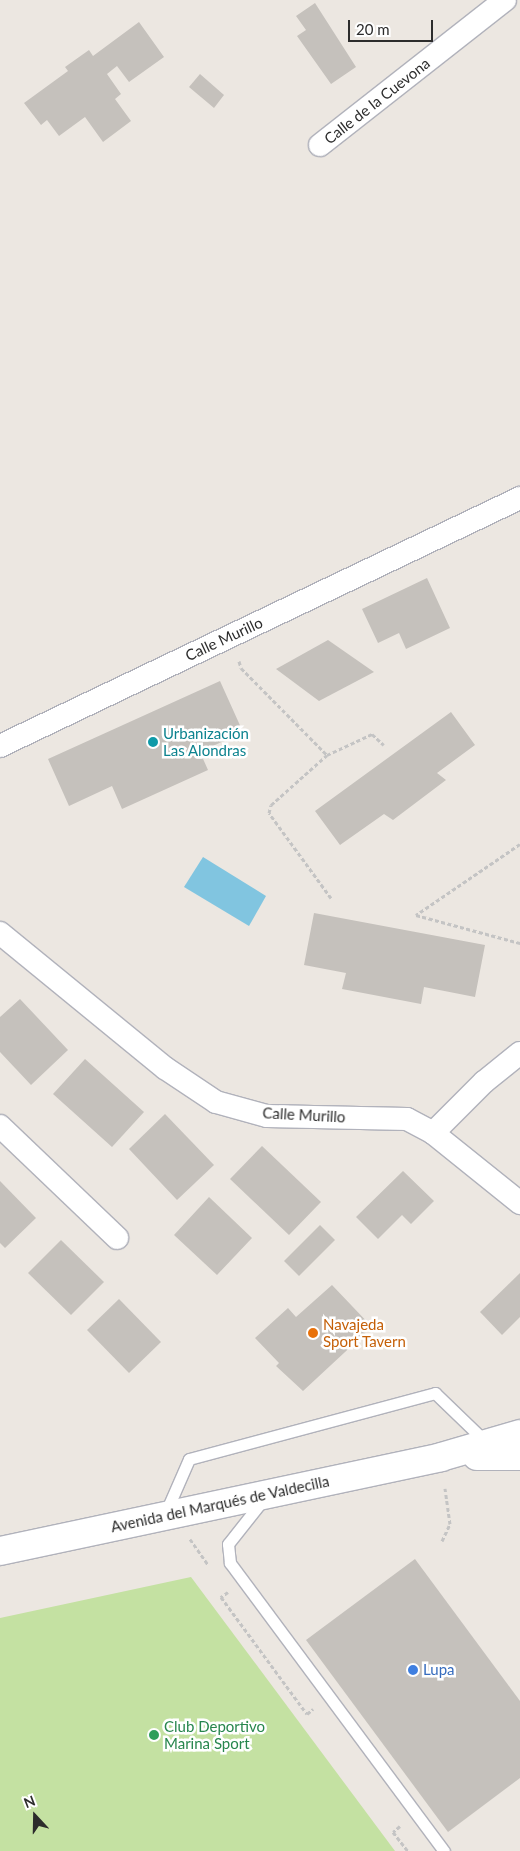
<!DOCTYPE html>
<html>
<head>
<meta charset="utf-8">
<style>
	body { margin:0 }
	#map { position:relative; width:520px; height:1851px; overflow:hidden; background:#ece7e1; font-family:Lato,sans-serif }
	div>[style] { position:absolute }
	.pitch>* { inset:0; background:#c4e1a2 }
	.water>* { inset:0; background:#81c5e0 }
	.building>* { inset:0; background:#c5c1bc }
	.path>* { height:3px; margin-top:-1.5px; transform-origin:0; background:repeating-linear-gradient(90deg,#c4c4c4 0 4px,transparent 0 6.5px) }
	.roads { filter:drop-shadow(1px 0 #b1b2bb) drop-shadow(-1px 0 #b1b2bb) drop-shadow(0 1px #b1b2bb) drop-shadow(0 -1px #b1b2bb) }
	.lane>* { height:11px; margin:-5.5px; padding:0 5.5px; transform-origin:5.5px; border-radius:5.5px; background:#fff }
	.street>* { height:22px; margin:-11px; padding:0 11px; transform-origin:11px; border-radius:11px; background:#fff }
	.secondary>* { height:28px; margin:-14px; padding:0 14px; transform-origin:14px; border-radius:14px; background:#fff }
	.dots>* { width:14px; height:14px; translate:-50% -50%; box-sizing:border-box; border:2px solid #fff; border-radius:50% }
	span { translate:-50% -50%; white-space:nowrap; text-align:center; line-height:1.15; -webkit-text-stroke:5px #fff; paint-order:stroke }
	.street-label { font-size:15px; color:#2c2c2c }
	.culture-label { font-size:15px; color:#0d838f }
	.left { translate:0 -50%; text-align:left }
	.food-label { font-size:15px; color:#c56008 }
	.shop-label { font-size:15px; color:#366cbe }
	.leisure-label { font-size:15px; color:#27864d }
	.north { position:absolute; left:10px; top:1791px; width:50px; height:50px; -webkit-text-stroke:4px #fff; paint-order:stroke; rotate:339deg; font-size:14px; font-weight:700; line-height:20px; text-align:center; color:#2c2c2c }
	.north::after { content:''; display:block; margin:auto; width:18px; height:22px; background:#2c2c2c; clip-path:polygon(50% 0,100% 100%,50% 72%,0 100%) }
	.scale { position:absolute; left:348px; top:20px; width:85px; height:22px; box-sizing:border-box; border:2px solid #2c2c2c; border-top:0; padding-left:6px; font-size:15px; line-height:18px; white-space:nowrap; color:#2c2c2c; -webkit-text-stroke:4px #fff; paint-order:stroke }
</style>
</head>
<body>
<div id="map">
	<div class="pitch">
		<div style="clip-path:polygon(191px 1577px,395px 1851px,0 1851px,0 1618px)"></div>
	</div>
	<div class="water">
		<div style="clip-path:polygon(203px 857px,266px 896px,249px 926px,184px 887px)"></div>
	</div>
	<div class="building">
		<div style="clip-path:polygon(315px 3px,356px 67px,331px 84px,297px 36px,306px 30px,296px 16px)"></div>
		<div style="clip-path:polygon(139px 22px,164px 57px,129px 82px,117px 66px,107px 74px,121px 94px,115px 99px,131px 121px,103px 142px,85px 117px,59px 136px,47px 120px,41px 125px,24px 103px,68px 71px,65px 67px,89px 50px,93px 56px)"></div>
		<div style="clip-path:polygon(200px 74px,224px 95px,214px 108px,189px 87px)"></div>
		<div style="clip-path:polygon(427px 578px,450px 628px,406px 649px,399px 633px,378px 643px,362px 609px)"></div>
		<div style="clip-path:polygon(328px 640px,374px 672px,319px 701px,276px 669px)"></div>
		<div style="clip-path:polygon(220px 681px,243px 732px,200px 752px,208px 770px,122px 809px,112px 786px,69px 806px,48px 759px)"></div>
		<div style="clip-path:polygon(451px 712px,475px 745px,437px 773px,446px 780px,393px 820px,384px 814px,340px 845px,315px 811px)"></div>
		<div style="clip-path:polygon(314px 913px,485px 945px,475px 997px,424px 987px,421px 1004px,342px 989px,346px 973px,304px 965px)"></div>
		<div style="clip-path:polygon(20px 999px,68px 1050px,31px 1085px,0 1052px,0 1017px)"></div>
		<div style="clip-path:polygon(85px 1059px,144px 1112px,112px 1147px,53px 1094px)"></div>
		<div style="clip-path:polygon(165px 1114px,214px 1165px,177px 1200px,129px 1149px)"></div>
		<div style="clip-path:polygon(262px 1146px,321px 1202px,289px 1235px,230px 1179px)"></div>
		<div style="clip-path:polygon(403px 1171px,434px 1201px,411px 1224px,402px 1215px,378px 1239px,356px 1217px)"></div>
		<div style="clip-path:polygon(0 1181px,36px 1218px,5px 1248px,0 1243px)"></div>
		<div style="clip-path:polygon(209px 1197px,252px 1238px,217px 1275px,174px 1235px)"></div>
		<div style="clip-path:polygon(320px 1225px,335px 1240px,299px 1276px,284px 1261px)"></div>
		<div style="clip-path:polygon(61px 1240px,104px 1282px,71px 1315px,28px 1273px)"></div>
		<div style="clip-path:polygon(520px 1273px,520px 1317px,502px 1335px,480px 1312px)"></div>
		<div style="clip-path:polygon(332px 1285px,372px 1327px,303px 1391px,276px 1366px,279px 1363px,255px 1338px,288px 1308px,296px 1317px)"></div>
		<div style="clip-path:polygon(119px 1299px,161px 1342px,129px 1373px,87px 1330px)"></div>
		<div style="clip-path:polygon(415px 1559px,520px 1701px,520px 1778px,448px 1832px,306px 1640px)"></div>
	</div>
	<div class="path">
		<div style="left:239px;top:661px;width:7px;rotate:74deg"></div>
		<div style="left:241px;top:668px;width:122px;rotate:45.3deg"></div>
		<div style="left:520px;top:844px;width:126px;rotate:145.7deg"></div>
		<div style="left:416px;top:915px;width:108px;rotate:15.1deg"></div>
		<div style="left:331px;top:898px;width:105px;rotate:-126.1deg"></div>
		<div style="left:269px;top:813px;width:8px;rotate:-76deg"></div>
		<div style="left:271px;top:805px;width:75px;rotate:-41.8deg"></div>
		<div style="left:327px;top:755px;width:50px;rotate:-25deg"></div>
		<div style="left:372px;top:734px;width:16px;rotate:43deg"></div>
		<div style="left:190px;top:1539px;width:32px;rotate:55deg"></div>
		<div style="left:442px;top:1541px;width:19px;rotate:-65deg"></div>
		<div style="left:450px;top:1524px;width:36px;rotate:-98deg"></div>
		<div style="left:228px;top:1592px;width:9px;rotate:144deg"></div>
		<div style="left:221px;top:1597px;width:145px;rotate:53.7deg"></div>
		<div style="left:307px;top:1714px;width:8px;rotate:-40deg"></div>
		<div style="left:400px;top:1826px;width:9px;rotate:139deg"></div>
		<div style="left:393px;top:1832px;width:24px;rotate:52deg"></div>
	</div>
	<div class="roads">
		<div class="lane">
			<div style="left:262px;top:1501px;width:55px;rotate:128.3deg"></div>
			<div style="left:228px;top:1544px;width:19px;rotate:84deg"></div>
			<div style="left:230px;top:1563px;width:359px;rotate:53.4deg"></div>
			<div style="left:165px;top:1514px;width:60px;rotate:-66.4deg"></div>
			<div style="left:189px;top:1459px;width:255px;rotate:-15deg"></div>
			<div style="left:435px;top:1393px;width:72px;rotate:43.9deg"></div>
		</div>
		<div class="street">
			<div style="left:320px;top:145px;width:235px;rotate:-38.1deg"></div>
			<div style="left:0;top:746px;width:576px;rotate:-25.5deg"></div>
			<div style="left:0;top:933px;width:213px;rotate:39.3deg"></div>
			<div style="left:165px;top:1068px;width:61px;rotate:33.7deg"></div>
			<div style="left:216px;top:1102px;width:53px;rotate:15.4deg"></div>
			<div style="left:267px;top:1116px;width:140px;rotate:1.2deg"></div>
			<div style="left:407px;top:1119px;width:30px;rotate:28deg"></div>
			<div style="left:433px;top:1133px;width:112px;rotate:38.8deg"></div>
			<div style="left:0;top:1126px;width:162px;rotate:43.7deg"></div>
			<div style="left:433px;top:1133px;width:72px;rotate:-45deg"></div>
			<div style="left:484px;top:1082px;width:46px;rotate:-38.9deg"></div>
		</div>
		<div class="secondary">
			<div style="left:477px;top:1456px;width:43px"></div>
			<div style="left:0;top:1551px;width:451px;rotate:-12deg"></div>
			<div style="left:441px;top:1457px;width:82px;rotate:-16.2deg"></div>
		</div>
	</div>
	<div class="dots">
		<div style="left:153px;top:742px;background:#0f9aa8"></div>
		<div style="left:313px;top:1333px;background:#e8710a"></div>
		<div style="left:413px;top:1670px;background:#3f7fe0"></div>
		<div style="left:154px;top:1735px;background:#2e9e5b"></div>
	</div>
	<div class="street-label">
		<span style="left:377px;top:101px;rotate:-38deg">Calle de la Cuevona</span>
		<span style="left:224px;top:639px;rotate:-25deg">Calle Murillo</span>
		<span style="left:304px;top:1115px;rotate:3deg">Calle Murillo</span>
		<span style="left:220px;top:1504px;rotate:-12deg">Avenida del Marqués de Valdecilla</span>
	</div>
	<div class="culture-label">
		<span class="left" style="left:163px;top:742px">Urbanización<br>Las Alondras</span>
	</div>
	<div class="food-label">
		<span class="left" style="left:323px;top:1333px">Navajeda<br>Sport Tavern</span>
	</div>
	<div class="shop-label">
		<span class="left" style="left:423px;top:1670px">Lupa</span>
	</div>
	<div class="leisure-label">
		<span class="left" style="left:164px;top:1735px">Club Deportivo<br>Marina Sport</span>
	</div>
	<div class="north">N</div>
	<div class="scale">20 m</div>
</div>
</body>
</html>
